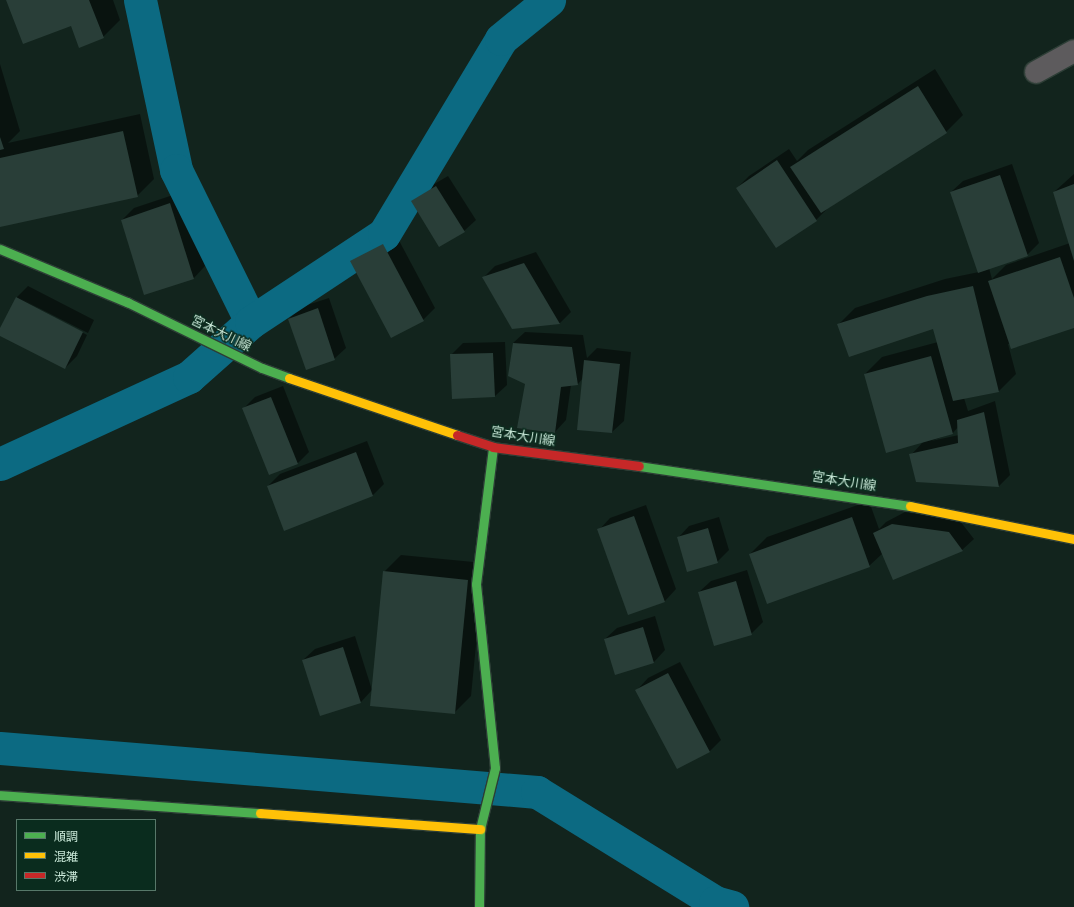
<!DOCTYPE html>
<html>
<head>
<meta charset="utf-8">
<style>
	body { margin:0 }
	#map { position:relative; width:1074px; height:907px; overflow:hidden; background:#12241d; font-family:Rubik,"Noto Sans JP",sans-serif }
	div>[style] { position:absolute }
	.shadow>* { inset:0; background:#0007 }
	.canal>* { height:33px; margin:-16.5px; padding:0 16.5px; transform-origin:16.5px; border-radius:16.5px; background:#0c6a82 }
	.building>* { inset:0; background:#293e38 }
	.roads { filter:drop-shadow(1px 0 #2d3e36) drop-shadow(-1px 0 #2d3e36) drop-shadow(0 1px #2d3e36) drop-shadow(0 -1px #2d3e36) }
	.street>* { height:22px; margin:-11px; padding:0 11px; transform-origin:11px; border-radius:11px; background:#5d5b5d }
	.fast>* { height:9px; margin:-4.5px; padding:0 4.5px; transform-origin:4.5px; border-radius:4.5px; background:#4caf50 }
	.slow>* { height:9px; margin:-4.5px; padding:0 4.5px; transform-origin:4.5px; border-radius:4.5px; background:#ffc107 }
	.jam>* { height:9px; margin:-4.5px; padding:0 4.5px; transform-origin:4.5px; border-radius:4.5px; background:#c62828 }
	span { translate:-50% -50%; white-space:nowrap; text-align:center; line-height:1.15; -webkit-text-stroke:3px #0a2c1e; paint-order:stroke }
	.street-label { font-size:13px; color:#cae9d9 }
	.legend { position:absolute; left:16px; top:819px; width:140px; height:72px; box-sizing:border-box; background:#0a2c1e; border:1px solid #577869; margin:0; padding:5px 7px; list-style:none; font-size:12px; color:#cae9d9 }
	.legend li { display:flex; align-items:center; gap:8px; height:20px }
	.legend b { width:20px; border:1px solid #577869 }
</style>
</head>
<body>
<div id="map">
	<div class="shadow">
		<div style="clip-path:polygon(7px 0,113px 0,120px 20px,103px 37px)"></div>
		<div style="clip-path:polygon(0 64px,20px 131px,8px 143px,140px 114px,154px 179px,137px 196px,0 226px)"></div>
		<div style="clip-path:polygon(935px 69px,963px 115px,946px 132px,828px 208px,816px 220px,737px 188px,749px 176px,789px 149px,797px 161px,808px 150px)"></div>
		<div style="clip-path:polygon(evenodd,1012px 164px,1039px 243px,1027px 255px,989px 268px,992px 279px,1006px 265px,1070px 243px,1054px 192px,1074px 174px,1074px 327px,1008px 344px,1016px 374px,999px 391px,964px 398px,968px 411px,995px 401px,1010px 475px,999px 486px,917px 481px,911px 455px,924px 441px,865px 374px,882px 357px,938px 342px,934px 328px,838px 325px,855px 308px,945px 279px,979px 272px,951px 192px,963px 181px,1012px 164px,958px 427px,959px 435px,931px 441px,953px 433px,958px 427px)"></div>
		<div style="clip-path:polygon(448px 176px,476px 220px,464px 231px,413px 202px,424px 190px)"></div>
		<div style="clip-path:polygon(182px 192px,205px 266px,194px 278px,122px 220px,134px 208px)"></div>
		<div style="clip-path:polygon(395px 233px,435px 308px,423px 320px,351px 261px,363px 249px)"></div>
		<div style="clip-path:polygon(536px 252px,571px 312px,560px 323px,512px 328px,483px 278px,495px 266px)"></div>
		<div style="clip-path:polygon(28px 286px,94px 320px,88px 333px,19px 298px,87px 335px,77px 356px,65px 368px,0 335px,16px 298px)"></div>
		<div style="clip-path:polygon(329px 298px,346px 348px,334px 359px,289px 319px,301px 307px)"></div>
		<div style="clip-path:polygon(525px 332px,583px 335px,587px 358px,597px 348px,631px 352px,624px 421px,612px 432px,583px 378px,578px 384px,571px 385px,566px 420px,555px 432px,527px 383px,513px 343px)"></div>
		<div style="clip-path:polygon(505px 342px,507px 385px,495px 396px,451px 355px,463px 343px)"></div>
		<div style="clip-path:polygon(283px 386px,309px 452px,297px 464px,244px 408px,255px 397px)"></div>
		<div style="clip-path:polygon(367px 441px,384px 484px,373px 495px,268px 486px,280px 474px)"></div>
		<div style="clip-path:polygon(869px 501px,879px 529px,886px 522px,905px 512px,960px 521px,974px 539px,962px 550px,883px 553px,869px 566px,750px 554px,767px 537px)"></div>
		<div style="clip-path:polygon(646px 505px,676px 589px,665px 601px,629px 614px,599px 530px,610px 518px)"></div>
		<div style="clip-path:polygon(719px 517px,729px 550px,717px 562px,678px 538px,689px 526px)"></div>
		<div style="clip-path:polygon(401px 555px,484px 563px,471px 696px,454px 713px,384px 572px)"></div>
		<div style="clip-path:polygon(747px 570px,763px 622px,751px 634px,699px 592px,711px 581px)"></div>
		<div style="clip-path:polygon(655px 616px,665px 650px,654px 662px,616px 674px,605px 639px,617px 628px)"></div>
		<div style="clip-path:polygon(355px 636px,372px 690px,361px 702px,303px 660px,315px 649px)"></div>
		<div style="clip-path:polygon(680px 662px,721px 740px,709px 752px,637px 690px,648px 678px)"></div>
	</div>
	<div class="canal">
		<div style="left:140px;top:0;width:174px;rotate:78deg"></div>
		<div style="left:176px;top:170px;width:169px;rotate:63.7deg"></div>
		<div style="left:0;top:464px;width:208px;rotate:-24.7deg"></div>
		<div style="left:189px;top:377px;width:83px;rotate:-41.6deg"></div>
		<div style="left:251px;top:322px;width:159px;rotate:-33.5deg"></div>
		<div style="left:384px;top:234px;width:227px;rotate:-59deg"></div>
		<div style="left:501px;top:39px;width:62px;rotate:-39.1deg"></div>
		<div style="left:0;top:748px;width:539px;rotate:4.68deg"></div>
		<div style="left:537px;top:792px;width:209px;rotate:31.7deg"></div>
		<div style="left:715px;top:902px;width:18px;rotate:16deg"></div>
	</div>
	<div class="building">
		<div style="clip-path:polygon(6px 0,89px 0,104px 38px,79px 48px,71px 26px,23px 44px)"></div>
		<div style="clip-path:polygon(918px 86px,947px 133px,821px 213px,790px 167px)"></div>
		<div style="clip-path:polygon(123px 131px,138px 197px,0 227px,0 158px)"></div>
		<div style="clip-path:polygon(0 137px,4px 149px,0 150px)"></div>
		<div style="clip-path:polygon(777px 160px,817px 221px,776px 248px,736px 188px)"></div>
		<div style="clip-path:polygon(1000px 175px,1028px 256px,978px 273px,950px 192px)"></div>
		<div style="clip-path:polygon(1074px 184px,1074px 261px,1053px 192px)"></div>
		<div style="clip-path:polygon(436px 186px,465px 232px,439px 247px,411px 201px)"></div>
		<div style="clip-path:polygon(170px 203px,194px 279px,144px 295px,121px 220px)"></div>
		<div style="clip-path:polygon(383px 244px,424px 321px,391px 338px,350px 261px)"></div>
		<div style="clip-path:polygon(1060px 257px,1074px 298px,1074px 328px,1011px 349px,988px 281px)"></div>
		<div style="clip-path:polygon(524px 263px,560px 324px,512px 329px,482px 277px)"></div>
		<div style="clip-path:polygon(973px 286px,999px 392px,953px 401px,933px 329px,849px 357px,837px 324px,927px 296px)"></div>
		<div style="clip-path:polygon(16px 297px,83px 332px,65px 369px,0 336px,0 328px)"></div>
		<div style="clip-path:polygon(318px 308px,335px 360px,306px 370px,288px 319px)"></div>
		<div style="clip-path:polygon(513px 343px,572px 347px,578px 385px,561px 387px,555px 433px,517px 428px,525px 384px,508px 376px)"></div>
		<div style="clip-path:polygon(493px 353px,495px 397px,452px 399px,450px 354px)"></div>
		<div style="clip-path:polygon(931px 356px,953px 434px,886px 453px,864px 374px)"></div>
		<div style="clip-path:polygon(584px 360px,620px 364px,612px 433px,577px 430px)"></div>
		<div style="clip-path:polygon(271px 397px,298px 464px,269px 475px,242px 408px)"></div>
		<div style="clip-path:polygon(984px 412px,999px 487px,916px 482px,909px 454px,958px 443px,957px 420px)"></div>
		<div style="clip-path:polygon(356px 452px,373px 496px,284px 531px,267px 486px)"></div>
		<div style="clip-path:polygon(634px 516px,665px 602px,628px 615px,597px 529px)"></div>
		<div style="clip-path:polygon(852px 517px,870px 567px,767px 604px,749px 554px)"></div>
		<div style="clip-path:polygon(892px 524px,949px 532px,963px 551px,893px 580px,873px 533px)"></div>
		<div style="clip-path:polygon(708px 528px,718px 563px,687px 572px,677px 537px)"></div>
		<div style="clip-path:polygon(383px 571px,468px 580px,455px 714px,370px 706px)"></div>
		<div style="clip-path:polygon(736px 581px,752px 635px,714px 646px,698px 592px)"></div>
		<div style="clip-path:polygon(643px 627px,654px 663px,615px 675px,604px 639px)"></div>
		<div style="clip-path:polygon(343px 647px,361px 703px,320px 716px,302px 660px)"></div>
		<div style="clip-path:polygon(668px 673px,710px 752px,677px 769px,635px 690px)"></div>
	</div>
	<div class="roads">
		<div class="street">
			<div style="left:1036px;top:72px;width:43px;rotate:-28.9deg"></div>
		</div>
		<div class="fast">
			<div style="left:0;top:249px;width:138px;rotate:22.7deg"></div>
			<div style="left:127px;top:302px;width:150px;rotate:26.1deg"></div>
			<div style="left:262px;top:368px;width:29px;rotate:20deg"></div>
			<div style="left:639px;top:466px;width:274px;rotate:8.4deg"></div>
			<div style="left:0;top:795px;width:261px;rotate:4deg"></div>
			<div style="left:479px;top:907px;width:78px;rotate:-89.3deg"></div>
			<div style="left:480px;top:829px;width:63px;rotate:-76.2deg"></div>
			<div style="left:495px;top:768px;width:185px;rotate:-95.9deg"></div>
			<div style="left:476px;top:584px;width:138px;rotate:-82.9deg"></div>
		</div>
		<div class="slow">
			<div style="left:289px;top:378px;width:177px;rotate:18.7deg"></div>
			<div style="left:910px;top:506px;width:167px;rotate:11.4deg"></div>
			<div style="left:260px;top:813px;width:221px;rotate:4.2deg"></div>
		</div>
		<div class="jam">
			<div style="left:457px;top:435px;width:38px;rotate:18deg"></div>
			<div style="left:493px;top:447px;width:147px;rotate:7.4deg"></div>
		</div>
	</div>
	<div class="street-label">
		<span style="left:221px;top:334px;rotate:26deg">宮本大川線</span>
		<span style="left:523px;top:437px;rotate:9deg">宮本大川線</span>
		<span style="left:844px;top:482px;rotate:9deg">宮本大川線</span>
	</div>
	<ul class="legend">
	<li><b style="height:5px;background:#4caf50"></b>順調</li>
	<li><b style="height:5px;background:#ffc107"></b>混雑</li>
	<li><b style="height:5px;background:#c62828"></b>渋滞</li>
	</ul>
</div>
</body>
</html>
